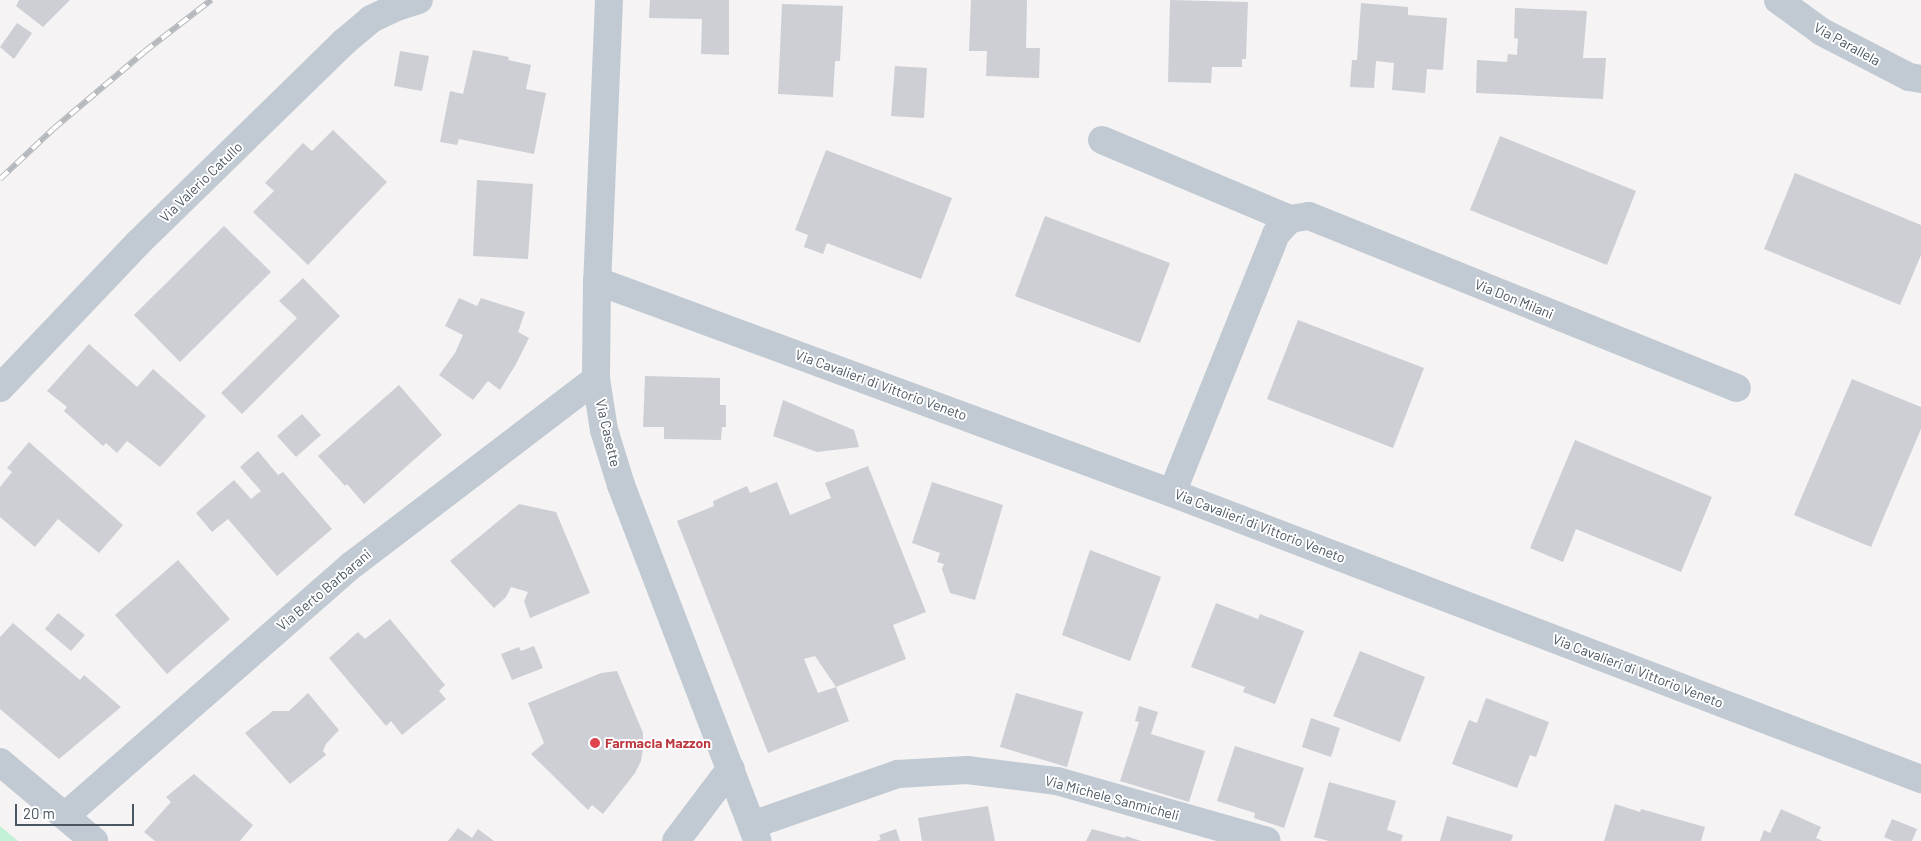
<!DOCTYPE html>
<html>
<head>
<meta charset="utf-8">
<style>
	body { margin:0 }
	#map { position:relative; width:1921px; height:841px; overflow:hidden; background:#f5f3f3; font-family:Barlow,sans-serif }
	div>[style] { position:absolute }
	.green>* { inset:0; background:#c3f1d5 }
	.building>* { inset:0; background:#cdcfd5 }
	.minor>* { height:28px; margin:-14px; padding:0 14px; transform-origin:14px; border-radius:14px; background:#c1cad2 }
	.rail>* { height:5.5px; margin-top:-2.75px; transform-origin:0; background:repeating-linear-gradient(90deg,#fff 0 11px,#b5b8bd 0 22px); box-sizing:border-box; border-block:1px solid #b5b8bd }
	.dots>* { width:14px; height:14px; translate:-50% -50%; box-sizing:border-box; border:2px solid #fff; border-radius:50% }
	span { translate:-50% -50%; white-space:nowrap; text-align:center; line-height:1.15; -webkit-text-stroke:4px #fff; paint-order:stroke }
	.street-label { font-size:14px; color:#4a5661 }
	.health-label { font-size:14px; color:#be3a42; font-weight:700 }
	.left { translate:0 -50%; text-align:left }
	.scale { position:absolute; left:15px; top:804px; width:119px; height:22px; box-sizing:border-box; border:2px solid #4a5661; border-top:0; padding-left:6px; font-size:15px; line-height:18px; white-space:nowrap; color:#4a5661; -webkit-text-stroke:4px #fff; paint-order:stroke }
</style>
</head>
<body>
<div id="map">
	<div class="green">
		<div style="clip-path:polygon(0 826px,18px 841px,0 841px)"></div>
	</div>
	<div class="building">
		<div style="clip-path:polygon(19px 0,70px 0,43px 27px,16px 6px)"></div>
		<div style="clip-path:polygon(650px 0,729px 0,729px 55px,701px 54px,702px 19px,649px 18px)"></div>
		<div style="clip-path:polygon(971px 0,1027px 0,1026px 48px,1040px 48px,1039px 78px,986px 76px,987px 51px,969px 51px)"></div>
		<div style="clip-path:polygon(1170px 0,1248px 2px,1246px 59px,1242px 59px,1242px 67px,1212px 67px,1211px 83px,1168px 82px)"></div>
		<div style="clip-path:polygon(1361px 3px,1408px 7px,1408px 15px,1447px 18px,1443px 70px,1427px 69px,1425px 93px,1392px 90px,1394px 63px,1376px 61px,1374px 88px,1350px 87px,1352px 60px,1357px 60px)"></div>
		<div style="clip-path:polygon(782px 4px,843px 6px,840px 61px,835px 61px,833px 97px,778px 94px)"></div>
		<div style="clip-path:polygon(1515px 8px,1587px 11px,1583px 58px,1606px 58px,1603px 99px,1476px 93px,1477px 60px,1507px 62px,1508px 54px,1517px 55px,1518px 39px,1514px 38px)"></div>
		<div style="clip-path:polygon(17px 23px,32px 33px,14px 59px,0 47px)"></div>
		<div style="clip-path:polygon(473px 50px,509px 57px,508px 60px,531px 65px,526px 89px,546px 93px,534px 154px,459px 139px,457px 145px,440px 142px,450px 91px,463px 94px)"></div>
		<div style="clip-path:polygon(400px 51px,429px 56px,422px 91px,394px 86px)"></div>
		<div style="clip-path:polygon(895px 66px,927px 68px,924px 118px,891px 116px)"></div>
		<div style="clip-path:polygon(333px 130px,387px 182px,308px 265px,253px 212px,274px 191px,265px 183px,303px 143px,312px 151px)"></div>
		<div style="clip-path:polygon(1500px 136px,1636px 191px,1607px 265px,1470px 210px)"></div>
		<div style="clip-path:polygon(826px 150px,952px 198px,921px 279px,827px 243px,823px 254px,804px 247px,808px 235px,795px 230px)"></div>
		<div style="clip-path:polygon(1795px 173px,1921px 225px,1921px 255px,1900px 305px,1764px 249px)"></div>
		<div style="clip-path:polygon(477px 180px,533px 184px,528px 259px,473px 256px)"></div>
		<div style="clip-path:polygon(1045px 216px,1170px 263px,1140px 343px,1015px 296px)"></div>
		<div style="clip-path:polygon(224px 226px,271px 272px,180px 362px,134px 315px)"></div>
		<div style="clip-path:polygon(303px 278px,340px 316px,242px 414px,221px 393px,297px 318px,279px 301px)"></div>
		<div style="clip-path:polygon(459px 298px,477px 306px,481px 298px,525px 312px,518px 332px,529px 338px,516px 364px,500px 390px,488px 381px,473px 400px,439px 375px,455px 353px,463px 335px,445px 326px)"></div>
		<div style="clip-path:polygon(1298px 320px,1424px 368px,1393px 448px,1267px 399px)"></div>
		<div style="clip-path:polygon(89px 344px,137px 387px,153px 369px,206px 416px,160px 467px,127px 441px,117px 453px,106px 443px,103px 446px,64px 411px,67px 407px,47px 391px)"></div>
		<div style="clip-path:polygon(645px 376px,720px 378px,720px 405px,726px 405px,726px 427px,722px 427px,721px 440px,664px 439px,664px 427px,643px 427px)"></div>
		<div style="clip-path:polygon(1852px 379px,1921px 407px,1921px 429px,1871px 547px,1794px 515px)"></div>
		<div style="clip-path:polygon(399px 385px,442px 435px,364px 504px,347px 484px,345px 486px,318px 456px)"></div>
		<div style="clip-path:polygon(783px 400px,854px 430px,859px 447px,817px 452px,773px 436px)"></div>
		<div style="clip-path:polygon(302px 414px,321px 435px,296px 457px,277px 436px)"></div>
		<div style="clip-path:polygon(1575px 440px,1712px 497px,1681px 572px,1576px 529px,1563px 562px,1530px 548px)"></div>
		<div style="clip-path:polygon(29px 442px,123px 525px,99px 553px,58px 519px,35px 547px,0 517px,0 487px,12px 472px,7px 468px)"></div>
		<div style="clip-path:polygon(258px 451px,278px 475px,283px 472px,332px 529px,277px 576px,228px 519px,212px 532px,196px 513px,234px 480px,251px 499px,261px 491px,240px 467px)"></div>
		<div style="clip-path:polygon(evenodd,868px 466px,926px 612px,893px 625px,906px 659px,836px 687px,849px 721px,768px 753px,677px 521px,714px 506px,713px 501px,747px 486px,750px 493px,777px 482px,790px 515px,831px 498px,825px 483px,868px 466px,815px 656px,836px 687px,818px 693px,804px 659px,815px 656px)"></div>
		<div style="clip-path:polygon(932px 482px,1003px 505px,975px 600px,950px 593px,942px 569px,944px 564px,937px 562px,940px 553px,912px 543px)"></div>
		<div style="clip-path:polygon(519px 504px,556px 512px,590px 593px,530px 618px,524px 601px,528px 592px,511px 587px,506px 597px,494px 608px,450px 561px)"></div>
		<div style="clip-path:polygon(1090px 550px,1161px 577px,1130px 661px,1062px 635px)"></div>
		<div style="clip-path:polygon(178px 560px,230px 619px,167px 674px,115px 615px)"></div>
		<div style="clip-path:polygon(1216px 603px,1258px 619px,1260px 614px,1304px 631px,1275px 704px,1243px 692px,1245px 687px,1191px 667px)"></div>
		<div style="clip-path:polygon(58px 613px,85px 635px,71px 651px,45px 629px)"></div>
		<div style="clip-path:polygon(390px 619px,445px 685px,439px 691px,446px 699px,402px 735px,391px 721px,386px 726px,329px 658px,358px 632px,365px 639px)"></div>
		<div style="clip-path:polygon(13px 623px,80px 680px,84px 675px,121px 707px,59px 759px,0 709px,0 637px)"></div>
		<div style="clip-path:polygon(534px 646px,543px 668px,512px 680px,501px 654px,519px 647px,521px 651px)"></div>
		<div style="clip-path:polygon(1360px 651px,1425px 677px,1400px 742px,1333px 716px)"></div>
		<div style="clip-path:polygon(617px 671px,643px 733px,643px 748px,641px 761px,635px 773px,603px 814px,592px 805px,588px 810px,531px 754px,544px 743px,528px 703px,601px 673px)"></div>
		<div style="clip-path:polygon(308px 693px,339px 730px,326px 744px,323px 751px,326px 755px,290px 784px,245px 733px,273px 711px,289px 711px)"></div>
		<div style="clip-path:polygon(1016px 693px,1083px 712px,1067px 767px,1000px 747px)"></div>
		<div style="clip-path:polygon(1486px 698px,1549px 722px,1536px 757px,1530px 755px,1517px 788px,1452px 764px,1469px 720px,1477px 723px)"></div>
		<div style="clip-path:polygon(1139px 706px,1158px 712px,1151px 734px,1205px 751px,1189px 802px,1120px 781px,1139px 722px,1135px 721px)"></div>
		<div style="clip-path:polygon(1311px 718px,1340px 728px,1331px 757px,1302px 747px)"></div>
		<div style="clip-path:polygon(1235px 746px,1304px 768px,1284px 828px,1254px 818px,1255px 813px,1217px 801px)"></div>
		<div style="clip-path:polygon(194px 774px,253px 825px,240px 841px,155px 841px,144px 832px,171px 802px,166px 797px)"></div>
		<div style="clip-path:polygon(1329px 782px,1396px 801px,1387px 830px,1403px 835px,1401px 841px,1329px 841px,1314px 837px)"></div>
		<div style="clip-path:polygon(1615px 804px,1640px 812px,1641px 809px,1705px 827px,1701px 841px,1604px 841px)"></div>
		<div style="clip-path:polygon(988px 806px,995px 841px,922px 841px,918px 818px)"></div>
		<div style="clip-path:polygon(1781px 809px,1821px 827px,1816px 838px,1823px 841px,1760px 841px,1764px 830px,1770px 833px)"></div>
		<div style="clip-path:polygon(1447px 816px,1513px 835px,1511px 841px,1440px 841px)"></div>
		<div style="clip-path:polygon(1892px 819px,1917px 829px,1912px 841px,1893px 841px,1884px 837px)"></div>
		<div style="clip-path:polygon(458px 828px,472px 838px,478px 829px,494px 841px,448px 841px)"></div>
		<div style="clip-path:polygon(896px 829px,900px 841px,877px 841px,881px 839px,879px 835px)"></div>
		<div style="clip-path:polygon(1092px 829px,1125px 838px,1126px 836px,1141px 841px,1086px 841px)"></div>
	</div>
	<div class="minor">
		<div style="left:609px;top:0;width:281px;rotate:92.4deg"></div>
		<div style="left:597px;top:281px;width:98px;rotate:90.6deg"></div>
		<div style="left:596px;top:379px;width:52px;rotate:81.1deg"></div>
		<div style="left:604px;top:430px;width:58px;rotate:72.8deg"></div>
		<div style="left:621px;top:485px;width:381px;rotate:69deg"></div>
		<div style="left:1778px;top:0;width:54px;rotate:36deg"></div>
		<div style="left:1822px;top:32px;width:98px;rotate:27.3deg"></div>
		<div style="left:1909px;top:77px;width:12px;rotate:9deg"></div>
		<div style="left:1102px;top:140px;width:204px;rotate:22.8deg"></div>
		<div style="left:597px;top:281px;width:613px;rotate:20.24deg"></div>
		<div style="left:1172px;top:493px;width:802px;rotate:20.9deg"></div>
		<div style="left:0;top:388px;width:200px;rotate:-46.4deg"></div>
		<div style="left:138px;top:243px;width:288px;rotate:-44.3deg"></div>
		<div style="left:344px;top:42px;width:35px;rotate:-40deg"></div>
		<div style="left:371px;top:19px;width:29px;rotate:-25deg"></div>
		<div style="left:397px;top:7px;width:23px;rotate:-18deg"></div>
		<div style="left:1172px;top:493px;width:279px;rotate:-68.1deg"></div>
		<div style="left:1276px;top:234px;width:21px;rotate:-47deg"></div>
		<div style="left:1290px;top:219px;width:19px;rotate:-9deg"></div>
		<div style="left:1309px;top:216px;width:461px;rotate:21.9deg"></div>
		<div style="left:0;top:762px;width:123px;rotate:40deg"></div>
		<div style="left:65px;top:816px;width:381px;rotate:-41.2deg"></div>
		<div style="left:352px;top:565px;width:307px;rotate:-37.3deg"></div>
		<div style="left:752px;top:825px;width:155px;rotate:-19.3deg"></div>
		<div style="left:898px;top:774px;width:69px;rotate:-3.3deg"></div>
		<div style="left:967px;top:770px;width:91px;rotate:7deg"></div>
		<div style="left:1057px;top:781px;width:218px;rotate:15.9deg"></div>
		<div style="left:676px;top:841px;width:91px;rotate:-53deg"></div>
	</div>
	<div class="rail">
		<div style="left:0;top:179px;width:73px;rotate:-43.3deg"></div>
		<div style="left:53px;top:129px;width:119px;rotate:-40.2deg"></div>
		<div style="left:144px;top:52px;width:85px;rotate:-37.8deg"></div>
	</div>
	<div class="dots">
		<div style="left:595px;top:743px;background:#e0444e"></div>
	</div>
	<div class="street-label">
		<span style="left:1847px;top:44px;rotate:29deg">Via Parallela</span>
		<span style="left:201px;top:182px;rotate:-44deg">Via Valerio Catullo</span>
		<span style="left:1514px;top:299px;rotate:22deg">Via Don Milani</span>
		<span style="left:881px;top:385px;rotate:20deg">Via Cavalieri di Vittorio Veneto</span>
		<span style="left:608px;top:433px;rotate:77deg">Via Casette</span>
		<span style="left:1260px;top:526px;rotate:21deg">Via Cavalieri di Vittorio Veneto</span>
		<span style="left:324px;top:590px;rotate:-40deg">Via Berto Barbarani</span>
		<span style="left:1638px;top:671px;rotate:21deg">Via Cavalieri di Vittorio Veneto</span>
		<span style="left:1112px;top:798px;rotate:15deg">Via Michele Sanmicheli</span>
	</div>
	<div class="health-label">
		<span class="left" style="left:605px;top:743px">Farmacia Mazzon</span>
	</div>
	<div class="scale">20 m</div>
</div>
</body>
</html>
